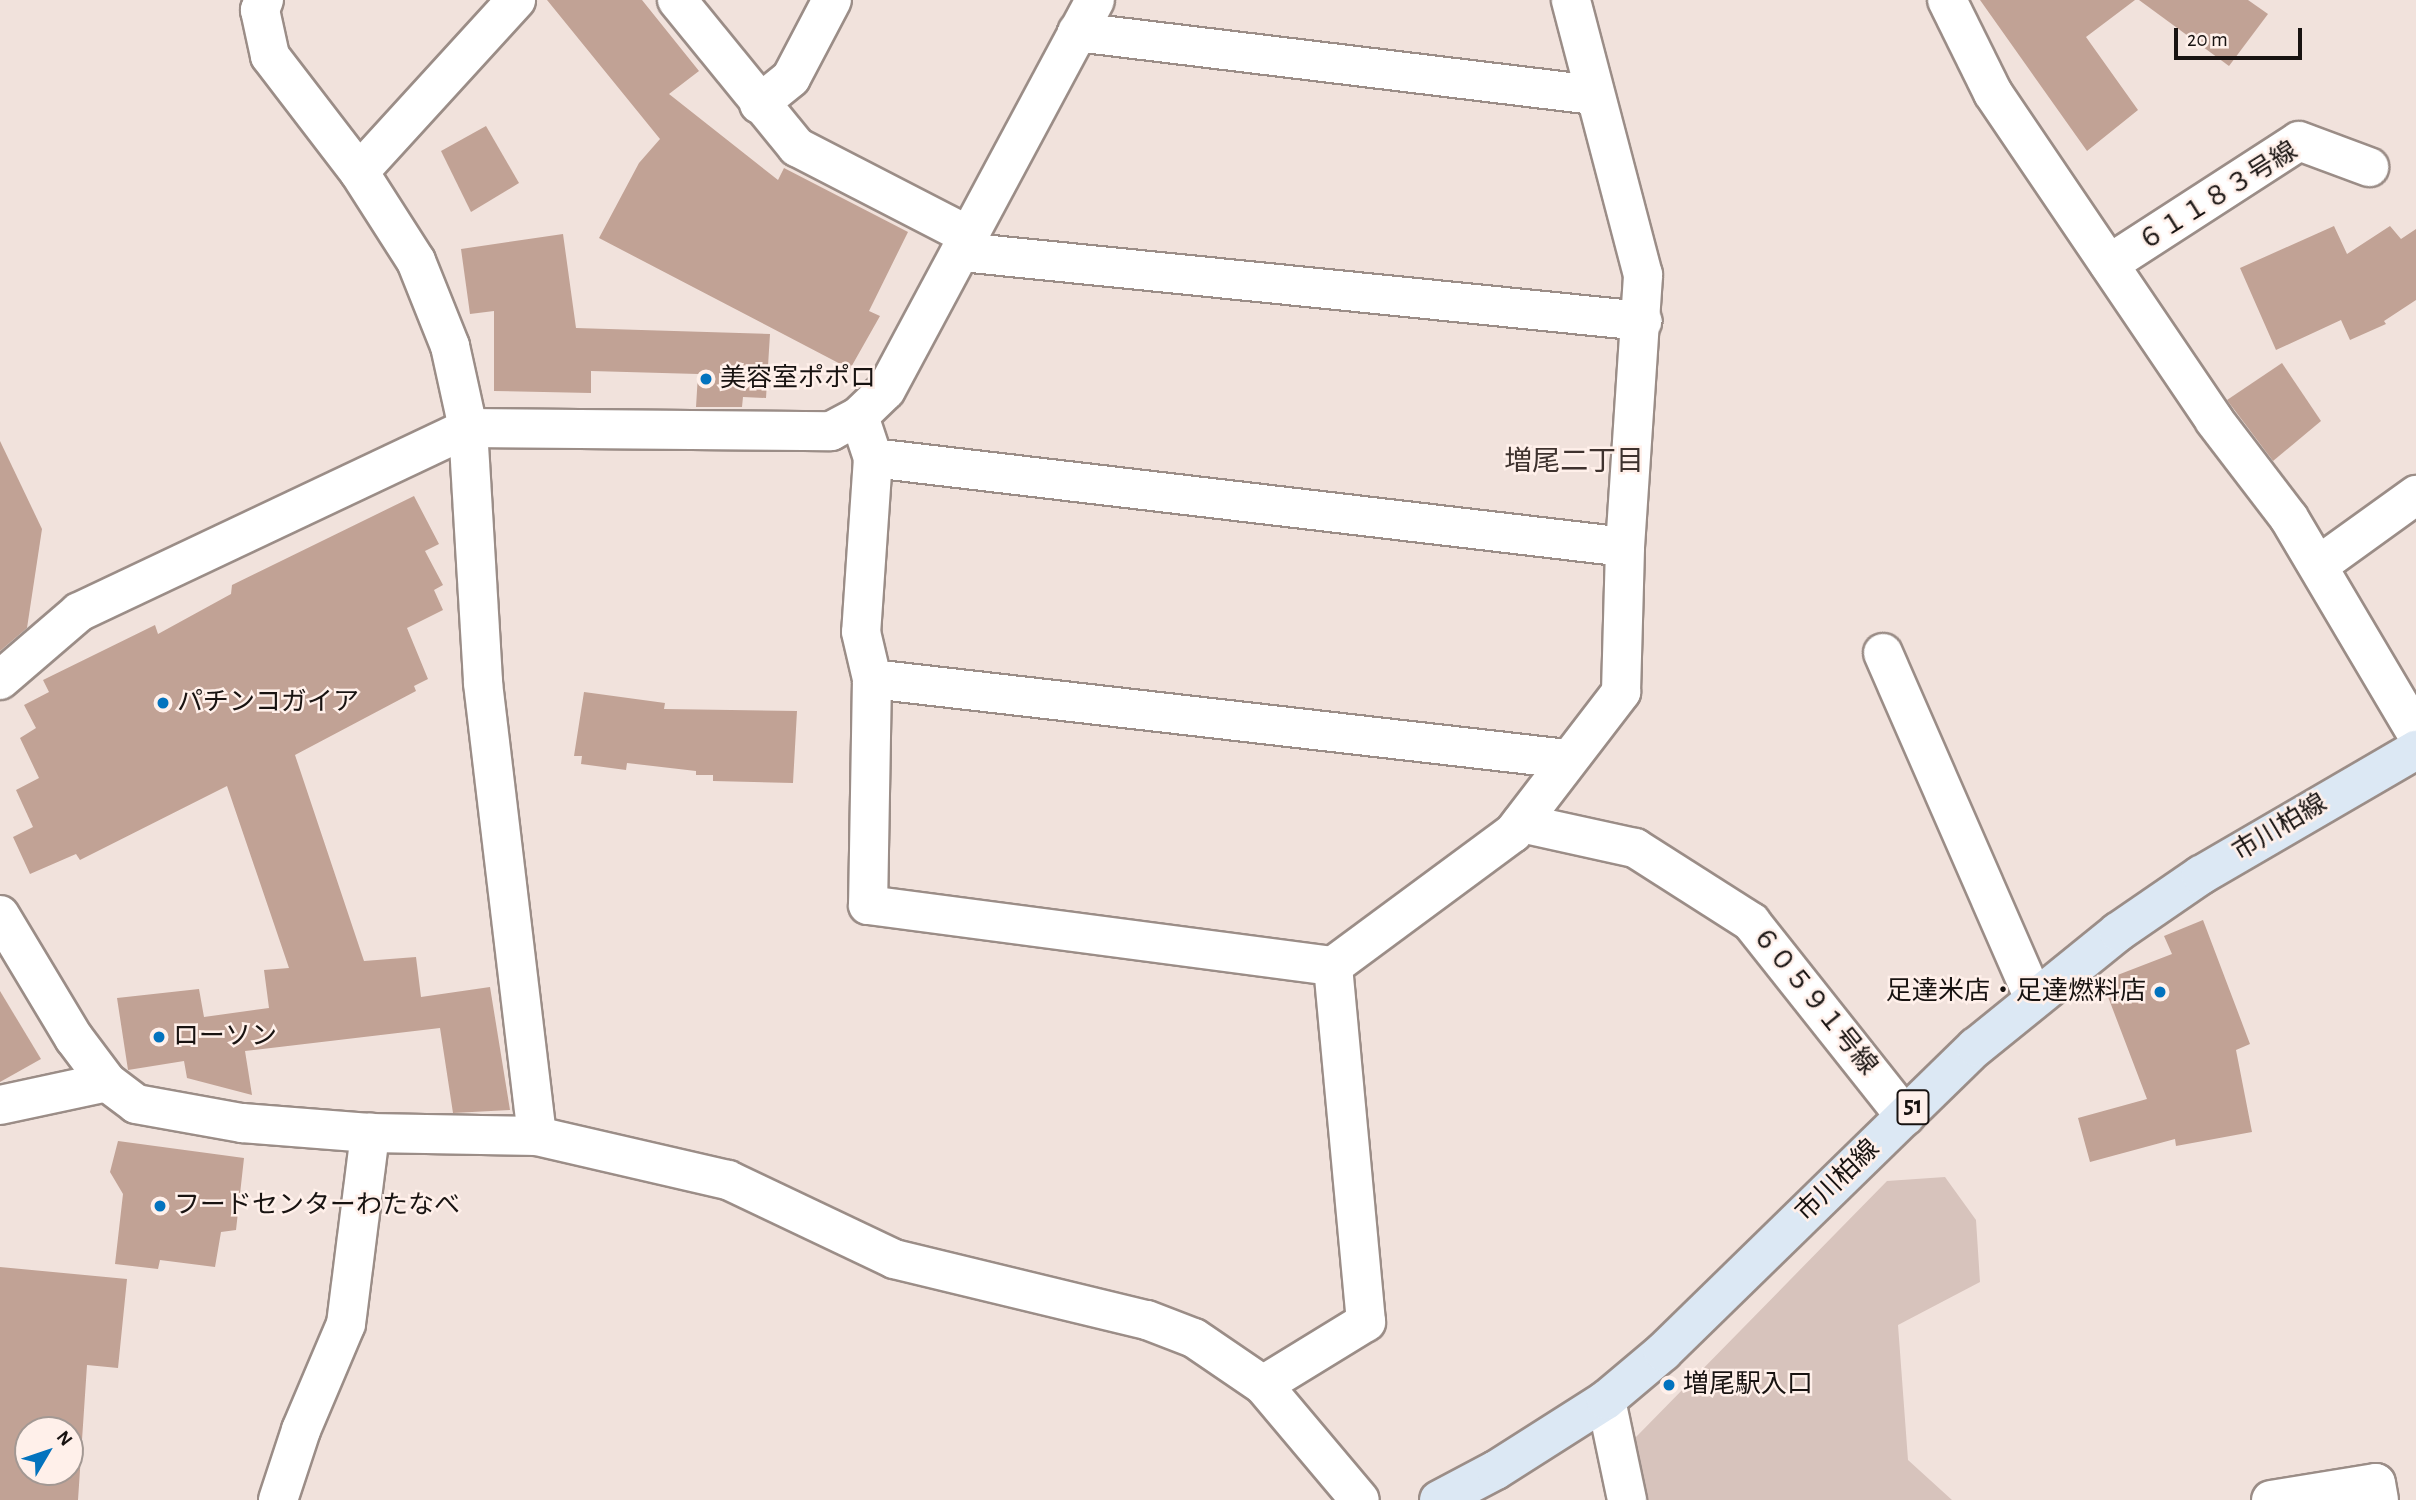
<!DOCTYPE html>
<html>
<head>
<meta charset="utf-8">
<style>
	body { margin:0 }
	#map { position:relative; width:2416px; height:1500px; overflow:hidden; background:#f1e2dc; font-family:"Alegreya Sans","Noto Sans JP",sans-serif }
	div>[style] { position:absolute }
	.green>* { inset:0; background:#d7c3bc }
	.building>* { inset:0; background:#c1a295 }
	.roads { filter:drop-shadow(2px 0 #9b8d87) drop-shadow(-2px 0 #9b8d87) drop-shadow(0 2px #9b8d87) drop-shadow(0 -2px #9b8d87) }
	.minor>* { height:38px; margin:-19px; padding:0 19px; transform-origin:19px; border-radius:19px; background:#fff }
	.major>* { height:38px; margin:-19px; padding:0 19px; transform-origin:19px; border-radius:19px; background:#dce8f4 }
	.dots>* { width:19px; height:19px; translate:-50% -50%; box-sizing:border-box; border:4px solid #fff0ea; border-radius:50% }
	span { translate:-50% -50%; white-space:nowrap; text-align:center; line-height:1.15; -webkit-text-stroke:5px #fff0ea; paint-order:stroke }
	.shield-label span { padding:2px 5px; background:#fff0ea; border:2px solid; border-radius:5px; -webkit-text-stroke-width:0 }
	.shield-label { font-size:24px; color:#181311; font-weight:700 }
	.street-label { font-size:26px; color:#181311 }
	.poi-label { font-size:26px; color:#181311 }
	.left { translate:0 -50%; text-align:left }
	.right { translate:-100% -50%; text-align:right }
	.neighbourhood-label { font-size:28px; color:#3e322e }
	.north { position:absolute; left:14px; top:1416px; width:70px; height:70px; box-sizing:border-box; background:#fff0ea; border:2px solid #a39893; border-radius:50%; rotate:51deg; font-size:19px; font-weight:700; line-height:28px; text-align:center; color:#181311 }
	.north::after { content:''; display:block; margin:auto; width:24px; height:32px; background:#0373be; clip-path:polygon(50% 0,100% 100%,50% 72%,0 100%) }
	.scale { position:absolute; left:2174px; top:28px; width:128px; height:32px; box-sizing:border-box; border:4px solid #181311; border-top:0; padding-left:9px; font-size:21px; line-height:24px; white-space:nowrap; color:#181311; -webkit-text-stroke:5px #fff0ea; paint-order:stroke }
</style>
</head>
<body>
<div id="map">
	<div class="green">
		<div style="clip-path:polygon(1945px 1177px,1976px 1220px,1980px 1282px,1898px 1325px,1908px 1460px,1952px 1500px,1618px 1500px,1636px 1437px,1887px 1181px)"></div>
	</div>
	<div class="building">
		<div style="clip-path:polygon(547px 0,642px 0,699px 71px,669px 94px,778px 180px,784px 168px,908px 232px,869px 311px,880px 316px,850px 369px,599px 238px,639px 163px,660px 139px)"></div>
		<div style="clip-path:polygon(1980px 0,2135px 0,2086px 37px,2138px 110px,2087px 151px)"></div>
		<div style="clip-path:polygon(2139px 0,2248px 0,2268px 14px,2229px 66px)"></div>
		<div style="clip-path:polygon(486px 126px,519px 183px,471px 212px,441px 151px)"></div>
		<div style="clip-path:polygon(2334px 226px,2347px 254px,2390px 226px,2401px 239px,2416px 229px,2416px 300px,2384px 321px,2386px 324px,2350px 340px,2341px 320px,2276px 350px,2240px 268px)"></div>
		<div style="clip-path:polygon(563px 234px,576px 328px,770px 334px,766px 398px,743px 397px,742px 407px,696px 407px,698px 374px,591px 371px,591px 393px,494px 391px,494px 311px,470px 314px,461px 249px)"></div>
		<div style="clip-path:polygon(2282px 363px,2321px 421px,2273px 461px,2227px 400px)"></div>
		<div style="clip-path:polygon(0 441px,42px 529px,27px 628px,0 651px)"></div>
		<div style="clip-path:polygon(414px 496px,439px 544px,425px 551px,443px 585px,434px 590px,443px 610px,407px 628px,428px 679px,414px 686px,416px 691px,295px 755px,364px 961px,416px 957px,421px 997px,490px 987px,510px 1110px,453px 1113px,440px 1028px,245px 1051px,252px 1095px,187px 1078px,184px 1061px,128px 1070px,117px 998px,199px 989px,204px 1017px,269px 1008px,264px 970px,289px 968px,227px 786px,80px 860px,76px 854px,30px 874px,13px 837px,33px 827px,16px 790px,39px 778px,20px 738px,36px 728px,24px 705px,49px 692px,43px 680px,155px 625px,158px 634px,231px 594px,232px 585px)"></div>
		<div style="clip-path:polygon(584px 692px,665px 703px,664px 709px,797px 711px,793px 783px,713px 781px,713px 775px,696px 775px,696px 771px,627px 763px,626px 770px,581px 764px,582px 756px,574px 756px)"></div>
		<div style="clip-path:polygon(2203px 920px,2250px 1044px,2236px 1050px,2252px 1132px,2176px 1146px,2175px 1139px,2090px 1162px,2078px 1118px,2147px 1099px,2102px 981px,2172px 954px,2164px 936px)"></div>
		<div style="clip-path:polygon(0 991px,41px 1059px,0 1082px)"></div>
		<div style="clip-path:polygon(118px 1141px,244px 1158px,236px 1230px,221px 1232px,215px 1267px,160px 1260px,158px 1269px,115px 1264px,123px 1194px,110px 1172px)"></div>
		<div style="clip-path:polygon(evenodd,0 1267px,127px 1279px,118px 1368px,87px 1365px,78px 1500px,0 1500px,0 1267px,28px 1430px,70px 1430px,70px 1472px,28px 1472px,28px 1430px)"></div>
	</div>
	<div class="roads">
		<div class="minor">
			<div style="left:264px;top:0;width:11px;rotate:112deg"></div>
			<div style="left:260px;top:10px;width:47px;rotate:77.7deg"></div>
			<div style="left:270px;top:56px;width:146px;rotate:52.5deg"></div>
			<div style="left:359px;top:172px;width:106px;rotate:57.4deg"></div>
			<div style="left:416px;top:261px;width:92px;rotate:68.2deg"></div>
			<div style="left:450px;top:346px;width:84px;rotate:77.6deg"></div>
			<div style="left:468px;top:428px;width:255px;rotate:86.6deg"></div>
			<div style="left:483px;top:683px;width:456px;rotate:83.2deg"></div>
			<div style="left:677px;top:0;width:190px;rotate:50.8deg"></div>
			<div style="left:797px;top:147px;width:196px;rotate:27.3deg"></div>
			<div style="left:1947px;top:0;width:104px;rotate:63.7deg"></div>
			<div style="left:1993px;top:93px;width:395px;rotate:55.9deg"></div>
			<div style="left:2214px;top:420px;width:123px;rotate:52.6deg"></div>
			<div style="left:2289px;top:518px;width:250px;rotate:59.4deg"></div>
			<div style="left:1077px;top:32px;width:521px;rotate:6.95deg"></div>
			<div style="left:759px;top:104px;width:41px;rotate:-39.1deg"></div>
			<div style="left:791px;top:78px;width:88px;rotate:-62.3deg"></div>
			<div style="left:359px;top:172px;width:233px;rotate:-47.6deg"></div>
			<div style="left:962px;top:252px;width:684px;rotate:5.79deg"></div>
			<div style="left:2109px;top:264px;width:226px;rotate:-32.9deg"></div>
			<div style="left:2299px;top:141px;width:75px;rotate:20.4deg"></div>
			<div style="left:859px;top:416px;width:44px;rotate:71.6deg"></div>
			<div style="left:873px;top:458px;width:174px;rotate:93.9deg"></div>
			<div style="left:861px;top:632px;width:48px;rotate:76.8deg"></div>
			<div style="left:872px;top:679px;width:226px;rotate:91deg"></div>
			<div style="left:868px;top:905px;width:469px;rotate:7.5deg"></div>
			<div style="left:1333px;top:966px;width:224px;rotate:-36.5deg"></div>
			<div style="left:1513px;top:833px;width:178px;rotate:-52.5deg"></div>
			<div style="left:1621px;top:692px;width:145px;rotate:-88.4deg"></div>
			<div style="left:1625px;top:547px;width:273px;rotate:-86.2deg"></div>
			<div style="left:1643px;top:275px;width:284px;rotate:-104.7deg"></div>
			<div style="left:873px;top:458px;width:757px;rotate:6.75deg"></div>
			<div style="left:2319px;top:565px;width:120px;rotate:-35.8deg"></div>
			<div style="left:1883px;top:653px;width:377px;rotate:66.4deg"></div>
			<div style="left:872px;top:679px;width:700px;rotate:6.57deg"></div>
			<div style="left:0;top:680px;width:104px;rotate:-40.7deg"></div>
			<div style="left:79px;top:612px;width:430px;rotate:-25.3deg"></div>
			<div style="left:468px;top:428px;width:363px;rotate:0.5deg"></div>
			<div style="left:831px;top:431px;width:32px;rotate:-28deg"></div>
			<div style="left:859px;top:416px;width:37px;rotate:-44deg"></div>
			<div style="left:886px;top:390px;width:442px;rotate:-61.8deg"></div>
			<div style="left:1521px;top:823px;width:117px;rotate:12.4deg"></div>
			<div style="left:1635px;top:848px;width:138px;rotate:32.5deg"></div>
			<div style="left:1751px;top:922px;width:248px;rotate:51.6deg"></div>
			<div style="left:0;top:915px;width:144px;rotate:59deg"></div>
			<div style="left:74px;top:1038px;width:55px;rotate:53.1deg"></div>
			<div style="left:0;top:1105px;width:109px;rotate:-12.1deg"></div>
			<div style="left:107px;top:1082px;width:36px;rotate:37deg"></div>
			<div style="left:136px;top:1104px;width:108px;rotate:10.2deg"></div>
			<div style="left:242px;top:1123px;width:128px;rotate:4.5deg"></div>
			<div style="left:370px;top:1133px;width:167px;rotate:1deg"></div>
			<div style="left:537px;top:1136px;width:196px;rotate:13deg"></div>
			<div style="left:728px;top:1180px;width:184px;rotate:25.4deg"></div>
			<div style="left:894px;top:1259px;width:260px;rotate:13.6deg"></div>
			<div style="left:1147px;top:1320px;width:50px;rotate:21deg"></div>
			<div style="left:1194px;top:1338px;width:83px;rotate:34.3deg"></div>
			<div style="left:1263px;top:1385px;width:150px;rotate:49.9deg"></div>
			<div style="left:1263px;top:1385px;width:121px;rotate:-31.5deg"></div>
			<div style="left:1366px;top:1322px;width:358px;rotate:-95.3deg"></div>
			<div style="left:1606px;top:1400px;width:102px;rotate:78.1deg"></div>
			<div style="left:278px;top:1500px;width:74px;rotate:-71.8deg"></div>
			<div style="left:301px;top:1430px;width:115px;rotate:-67deg"></div>
			<div style="left:346px;top:1324px;width:193px;rotate:-82.8deg"></div>
			<div style="left:2271px;top:1500px;width:106px;rotate:-9.2deg"></div>
			<div style="left:2376px;top:1483px;width:17px;rotate:80deg"></div>
		</div>
		<div class="major">
			<div style="left:1439px;top:1500px;width:64px;rotate:-27.8deg"></div>
			<div style="left:1496px;top:1470px;width:130px;rotate:-32.5deg"></div>
			<div style="left:1606px;top:1400px;width:75px;rotate:-40.1deg"></div>
			<div style="left:1663px;top:1352px;width:437px;rotate:-44.3deg"></div>
			<div style="left:1976px;top:1047px;width:183px;rotate:-39deg"></div>
			<div style="left:2118px;top:932px;width:101px;rotate:-34.5deg"></div>
			<div style="left:2201px;top:875px;width:249px;rotate:-30.2deg"></div>
		</div>
	</div>
	<div class="dots">
		<div style="left:706px;top:379px;background:#0373be"></div>
		<div style="left:163px;top:703px;background:#0373be"></div>
		<div style="left:2160px;top:992px;background:#0373be"></div>
		<div style="left:159px;top:1037px;background:#0373be"></div>
		<div style="left:160px;top:1206px;background:#0373be"></div>
		<div style="left:1669px;top:1385px;background:#0373be"></div>
	</div>
	<div class="shield-label">
		<span style="left:1913px;top:1107px">51</span>
	</div>
	<div class="street-label">
		<span style="left:2218px;top:197px;rotate:-32deg">６１１８３号線</span>
		<span style="left:2280px;top:828px;rotate:-31deg">市川柏線</span>
		<span style="left:1814px;top:1001px;rotate:51deg">６０５９１号線</span>
		<span style="left:1838px;top:1181px;rotate:-44deg">市川柏線</span>
	</div>
	<div class="poi-label">
		<span class="left" style="left:720px;top:379px">美容室ポポロ</span>
		<span class="left" style="left:177px;top:703px">パチンコガイア</span>
		<span class="right" style="left:2146px;top:992px">足達米店・足達燃料店</span>
		<span class="left" style="left:173px;top:1037px">ローソン</span>
		<span class="left" style="left:174px;top:1206px">フードセンターわたなべ</span>
		<span class="left" style="left:1683px;top:1385px">増尾駅入口</span>
	</div>
	<div class="neighbourhood-label">
		<span style="left:1574px;top:462px">増尾二丁目</span>
	</div>
	<div class="north">N</div>
	<div class="scale">20 m</div>
</div>
</body>
</html>
